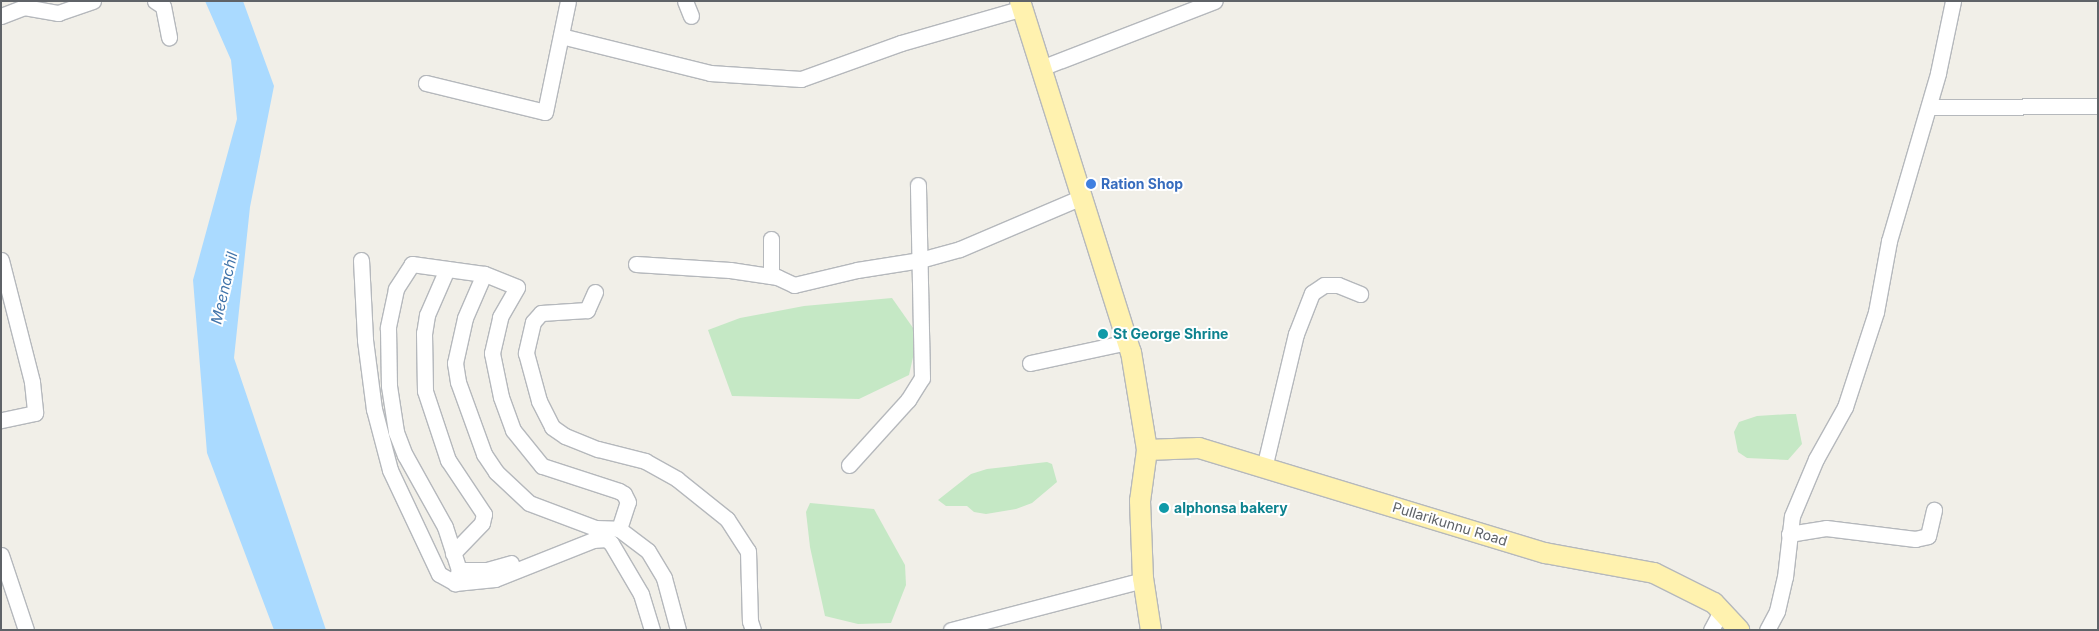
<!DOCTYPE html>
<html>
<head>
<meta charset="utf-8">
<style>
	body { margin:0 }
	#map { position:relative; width:2099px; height:631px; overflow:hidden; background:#f1efe8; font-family:Inter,sans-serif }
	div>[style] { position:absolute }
	.green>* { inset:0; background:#c5e8c5 }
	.water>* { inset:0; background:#aadaff }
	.roads { filter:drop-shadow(1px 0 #b5b8bc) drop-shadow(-1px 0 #b5b8bc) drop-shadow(0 1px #b5b8bc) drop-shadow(0 -1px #b5b8bc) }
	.minor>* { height:15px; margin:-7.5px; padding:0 7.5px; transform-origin:7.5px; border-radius:7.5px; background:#fff }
	.major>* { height:20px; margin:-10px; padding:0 10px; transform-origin:10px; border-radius:10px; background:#fff2af }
	.dots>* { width:14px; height:14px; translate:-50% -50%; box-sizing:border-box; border:2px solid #fff; border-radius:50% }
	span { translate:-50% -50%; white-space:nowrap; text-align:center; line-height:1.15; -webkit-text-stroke:4px #fff; paint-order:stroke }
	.shop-label { font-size:14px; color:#366cbe; font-weight:700 }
	.left { translate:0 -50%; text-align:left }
	.culture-label { font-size:14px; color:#0d838f; font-weight:700 }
	.street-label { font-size:14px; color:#5f6368 }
	.water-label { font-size:15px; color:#4174aa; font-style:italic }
	.frame { position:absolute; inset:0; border:2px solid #5f6368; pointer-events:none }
</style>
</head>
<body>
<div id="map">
	<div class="green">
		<div style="clip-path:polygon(892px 298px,918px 335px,909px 375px,859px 399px,732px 396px,708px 330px,740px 318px,804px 306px)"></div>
		<div style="clip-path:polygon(1790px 414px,1796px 414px,1802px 444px,1788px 460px,1747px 458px,1738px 452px,1734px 432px,1739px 422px,1757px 416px)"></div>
		<div style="clip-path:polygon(1047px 462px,1052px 464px,1057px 482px,1032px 503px,1016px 509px,986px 514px,974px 512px,967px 506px,946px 506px,938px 500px,971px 474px,987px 469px)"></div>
		<div style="clip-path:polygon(810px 503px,874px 509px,905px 565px,906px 585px,891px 623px,858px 624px,825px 616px,810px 547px,806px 512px)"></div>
	</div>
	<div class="water">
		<div style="clip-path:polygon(205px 1px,243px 1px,274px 86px,250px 207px,234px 358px,326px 630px,274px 630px,207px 453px,193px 280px,237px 119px,231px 60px)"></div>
	</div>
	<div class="roads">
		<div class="minor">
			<div style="left:155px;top:1px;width:9px;rotate:32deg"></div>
			<div style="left:163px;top:6px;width:32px;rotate:79deg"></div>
			<div style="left:685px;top:1px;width:16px;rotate:68deg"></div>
			<div style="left:1px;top:16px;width:25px;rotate:-21deg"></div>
			<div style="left:24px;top:7px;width:35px;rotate:10deg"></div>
			<div style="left:58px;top:13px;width:37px;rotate:-19deg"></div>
			<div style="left:561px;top:36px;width:154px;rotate:13.9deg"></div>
			<div style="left:710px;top:73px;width:91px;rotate:3.8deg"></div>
			<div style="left:801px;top:79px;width:106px;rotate:-19.8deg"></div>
			<div style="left:901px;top:43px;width:127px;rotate:-16deg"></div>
			<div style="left:1041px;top:68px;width:186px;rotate:-21.1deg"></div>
			<div style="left:426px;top:83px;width:122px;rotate:13.7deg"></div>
			<div style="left:545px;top:112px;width:113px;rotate:-78.3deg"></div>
			<div style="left:1929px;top:107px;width:169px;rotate:-0.3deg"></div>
			<div style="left:1px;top:260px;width:126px;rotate:75.7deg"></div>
			<div style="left:32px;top:382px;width:31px;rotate:84deg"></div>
			<div style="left:35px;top:413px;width:35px;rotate:168deg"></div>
			<div style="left:361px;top:260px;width:80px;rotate:87.1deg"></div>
			<div style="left:365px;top:340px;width:70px;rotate:82.6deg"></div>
			<div style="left:374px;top:409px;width:63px;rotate:75.3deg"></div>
			<div style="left:390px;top:470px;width:115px;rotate:64.8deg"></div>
			<div style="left:439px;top:574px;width:18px;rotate:29deg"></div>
			<div style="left:636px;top:264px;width:94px;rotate:3.7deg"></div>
			<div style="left:730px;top:270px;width:48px;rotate:8.5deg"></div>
			<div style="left:777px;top:277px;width:19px;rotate:25deg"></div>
			<div style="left:794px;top:285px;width:65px;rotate:-13.4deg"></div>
			<div style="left:857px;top:270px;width:64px;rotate:-9deg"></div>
			<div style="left:920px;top:260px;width:41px;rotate:-15.4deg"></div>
			<div style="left:960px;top:249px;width:133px;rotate:-23.1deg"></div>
			<div style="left:447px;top:269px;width:50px;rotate:113.5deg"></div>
			<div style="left:427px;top:315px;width:18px;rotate:99deg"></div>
			<div style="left:424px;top:333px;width:58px;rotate:89deg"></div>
			<div style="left:425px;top:391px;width:73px;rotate:71.6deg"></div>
			<div style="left:448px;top:460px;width:65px;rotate:56.3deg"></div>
			<div style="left:484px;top:514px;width:9px;rotate:103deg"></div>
			<div style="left:482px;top:523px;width:42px;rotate:134deg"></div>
			<div style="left:484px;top:274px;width:48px;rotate:113.4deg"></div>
			<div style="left:465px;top:318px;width:46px;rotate:102.5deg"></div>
			<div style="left:455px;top:363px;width:19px;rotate:81deg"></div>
			<div style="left:458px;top:382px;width:77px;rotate:70.1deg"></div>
			<div style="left:484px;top:454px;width:22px;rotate:56deg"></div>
			<div style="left:496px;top:472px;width:45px;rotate:43.2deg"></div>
			<div style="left:529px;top:503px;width:71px;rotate:20.7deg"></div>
			<div style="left:595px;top:528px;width:24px;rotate:2deg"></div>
			<div style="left:619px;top:529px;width:28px;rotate:-72deg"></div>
			<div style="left:628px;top:502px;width:9px;rotate:-117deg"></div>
			<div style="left:624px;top:494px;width:6px;rotate:-149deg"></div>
			<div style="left:619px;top:491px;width:81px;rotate:-162deg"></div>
			<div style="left:542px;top:466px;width:46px;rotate:-128.9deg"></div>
			<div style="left:513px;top:430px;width:35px;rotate:-110deg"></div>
			<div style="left:501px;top:397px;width:45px;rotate:-101.6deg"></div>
			<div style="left:492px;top:353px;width:37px;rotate:-77deg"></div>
			<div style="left:500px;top:317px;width:34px;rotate:-60deg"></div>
			<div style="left:517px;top:287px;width:35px;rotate:-158deg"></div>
			<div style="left:484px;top:274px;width:73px;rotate:-172.1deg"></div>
			<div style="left:412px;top:264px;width:30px;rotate:123deg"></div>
			<div style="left:396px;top:289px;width:40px;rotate:102deg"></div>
			<div style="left:388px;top:328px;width:58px;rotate:89deg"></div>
			<div style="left:389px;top:386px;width:47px;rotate:81.3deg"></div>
			<div style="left:396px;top:432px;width:25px;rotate:69deg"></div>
			<div style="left:405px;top:455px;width:82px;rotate:60.9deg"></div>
			<div style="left:445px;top:527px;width:45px;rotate:72deg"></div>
			<div style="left:459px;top:570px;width:14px;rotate:107deg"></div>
			<div style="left:455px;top:583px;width:40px;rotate:-5.7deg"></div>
			<div style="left:495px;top:579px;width:105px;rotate:-21.7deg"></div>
			<div style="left:593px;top:540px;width:13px;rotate:-4deg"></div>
			<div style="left:606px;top:539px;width:6px;rotate:39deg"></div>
			<div style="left:611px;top:543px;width:59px;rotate:59.5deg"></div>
			<div style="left:641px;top:594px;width:38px;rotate:73deg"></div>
			<div style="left:771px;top:276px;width:37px;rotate:-90deg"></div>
			<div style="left:595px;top:292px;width:20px;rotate:114deg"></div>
			<div style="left:587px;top:310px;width:46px;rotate:176.3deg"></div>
			<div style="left:541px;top:313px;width:12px;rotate:132deg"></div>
			<div style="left:533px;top:322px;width:32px;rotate:103deg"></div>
			<div style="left:526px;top:353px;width:50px;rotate:74.8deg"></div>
			<div style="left:539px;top:401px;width:29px;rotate:63deg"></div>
			<div style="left:552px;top:427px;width:16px;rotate:35deg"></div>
			<div style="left:565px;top:436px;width:35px;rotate:22deg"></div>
			<div style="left:598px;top:449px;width:49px;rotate:14.3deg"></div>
			<div style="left:645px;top:461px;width:37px;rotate:29deg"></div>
			<div style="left:677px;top:479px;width:64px;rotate:38.7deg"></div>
			<div style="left:727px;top:519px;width:38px;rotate:57deg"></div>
			<div style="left:748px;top:551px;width:70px;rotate:88.4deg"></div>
			<div style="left:750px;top:621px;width:9px;rotate:72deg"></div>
			<div style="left:1030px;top:363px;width:100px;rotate:-12.1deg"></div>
			<div style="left:849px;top:465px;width:88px;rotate:-47.8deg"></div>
			<div style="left:908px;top:400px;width:26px;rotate:-58deg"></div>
			<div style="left:922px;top:378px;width:193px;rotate:-91.2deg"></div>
			<div style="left:1264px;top:468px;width:138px;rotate:-76.6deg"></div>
			<div style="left:1296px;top:334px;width:44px;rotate:-68.7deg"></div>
			<div style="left:1312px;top:293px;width:14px;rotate:-34deg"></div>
			<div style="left:1324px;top:285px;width:14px"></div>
			<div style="left:1338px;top:285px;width:24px;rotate:22deg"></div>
			<div style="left:619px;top:529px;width:36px;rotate:37deg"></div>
			<div style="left:648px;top:551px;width:31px;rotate:59deg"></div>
			<div style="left:664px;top:578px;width:54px;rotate:74.9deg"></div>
			<div style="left:1789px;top:534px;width:37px;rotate:-9deg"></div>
			<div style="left:1826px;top:528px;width:90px;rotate:7deg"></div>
			<div style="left:1915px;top:539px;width:13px;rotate:-13deg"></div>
			<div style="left:1928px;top:536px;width:27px;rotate:-77deg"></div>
			<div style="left:1px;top:555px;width:79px;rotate:71.6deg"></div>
			<div style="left:459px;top:570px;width:28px"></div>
			<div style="left:487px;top:570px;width:25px;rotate:-16deg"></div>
			<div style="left:951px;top:630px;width:198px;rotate:-14.6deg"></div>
			<div style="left:1711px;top:630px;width:21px;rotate:-62deg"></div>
			<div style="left:1767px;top:630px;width:21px;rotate:-62deg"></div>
			<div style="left:1777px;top:611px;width:35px;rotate:-77deg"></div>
			<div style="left:1785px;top:577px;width:61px;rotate:-83.5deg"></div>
			<div style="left:1792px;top:516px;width:62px;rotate:-67.2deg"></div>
			<div style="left:1816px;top:459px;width:60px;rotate:-60.9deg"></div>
			<div style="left:1845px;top:407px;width:100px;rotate:-71.9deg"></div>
			<div style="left:1876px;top:312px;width:72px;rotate:-79.6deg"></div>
			<div style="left:1889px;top:241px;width:175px;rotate:-73.7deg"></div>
			<div style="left:1938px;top:73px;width:74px;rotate:-78.2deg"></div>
		</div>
		<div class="major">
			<div style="left:1020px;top:1px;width:368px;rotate:72.5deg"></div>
			<div style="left:1131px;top:352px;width:99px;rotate:80.7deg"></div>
			<div style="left:1147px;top:450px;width:51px;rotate:97.8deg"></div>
			<div style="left:1140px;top:501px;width:77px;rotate:87.8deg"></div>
			<div style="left:1143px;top:578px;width:53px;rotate:81.3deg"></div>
			<div style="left:1147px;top:450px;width:52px;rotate:-2.2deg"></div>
			<div style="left:1199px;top:448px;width:362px;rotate:16.9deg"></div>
			<div style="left:1545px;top:553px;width:111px;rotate:10.4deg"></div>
			<div style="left:1654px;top:573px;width:67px;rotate:26.6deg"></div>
			<div style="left:1714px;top:603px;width:37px;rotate:47deg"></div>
		</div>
	</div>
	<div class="dots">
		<div style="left:1091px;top:184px;background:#3f7fe0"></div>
		<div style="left:1103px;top:334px;background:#0f9aa8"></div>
		<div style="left:1164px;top:508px;background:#0f9aa8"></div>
	</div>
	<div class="shop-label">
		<span class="left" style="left:1101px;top:184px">Ration Shop</span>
	</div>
	<div class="culture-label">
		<span class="left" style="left:1113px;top:334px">St George Shrine</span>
		<span class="left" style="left:1174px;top:508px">alphonsa bakery</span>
	</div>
	<div class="street-label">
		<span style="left:1450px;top:524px;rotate:17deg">Pullarikunnu Road</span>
	</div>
	<div class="water-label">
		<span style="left:224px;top:288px;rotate:-77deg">Meenachil</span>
	</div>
	<div class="frame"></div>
</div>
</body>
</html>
